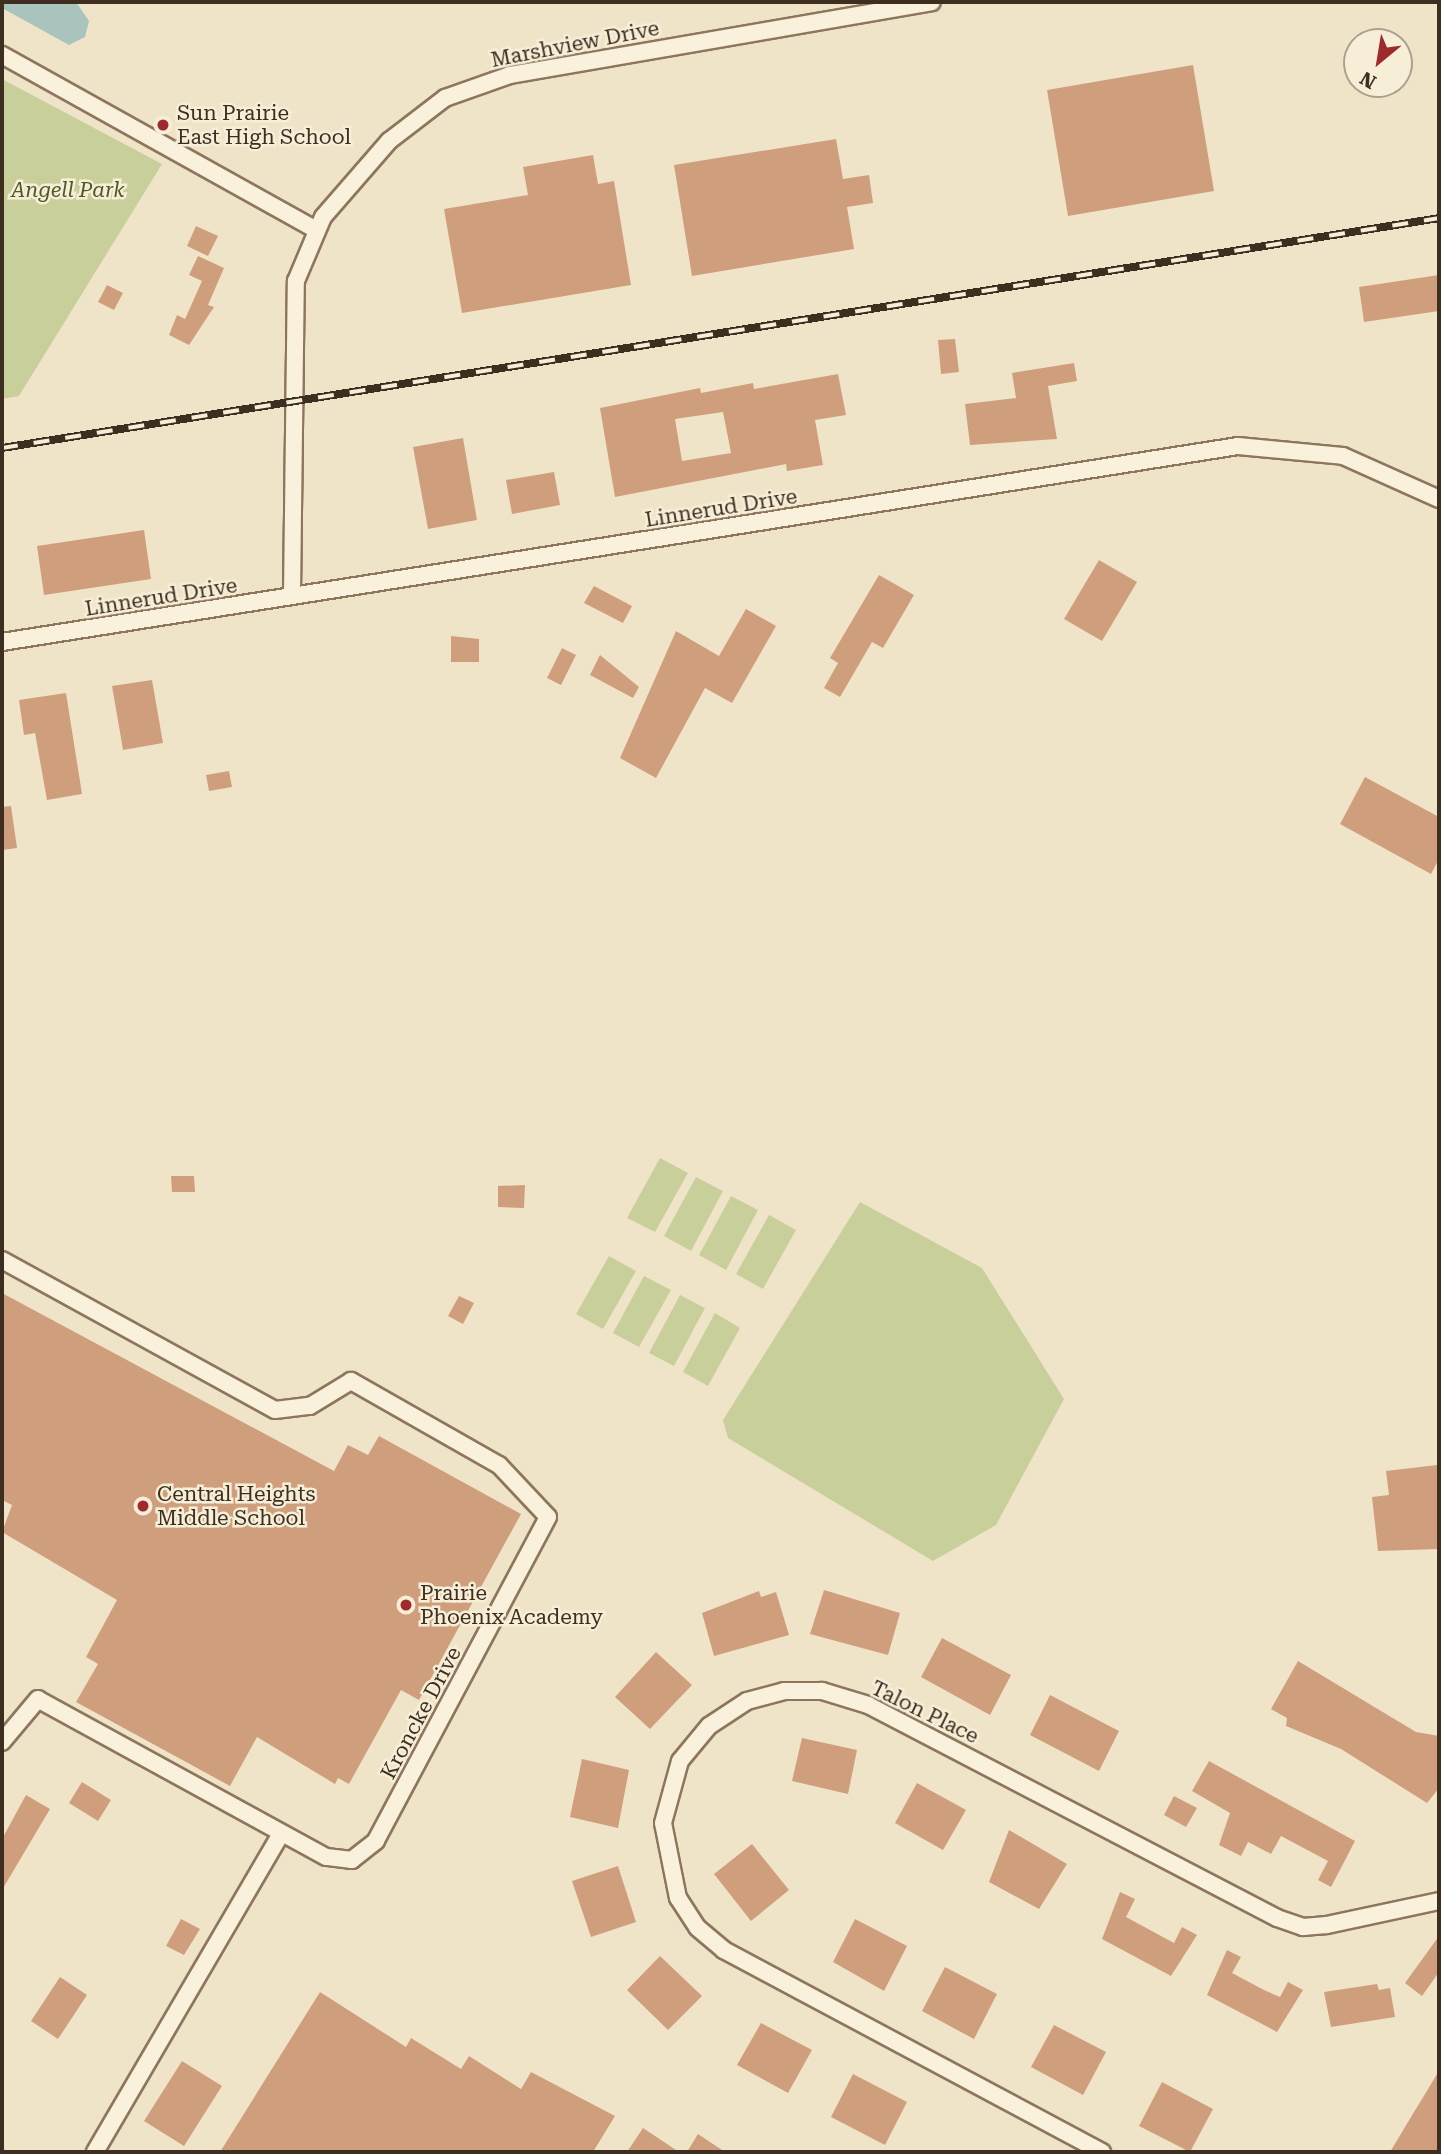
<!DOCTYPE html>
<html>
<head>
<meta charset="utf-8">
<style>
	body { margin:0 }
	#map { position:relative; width:1441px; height:2154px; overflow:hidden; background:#f0e4c8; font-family:"Roboto Serif",serif }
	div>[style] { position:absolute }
	.green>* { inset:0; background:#c9cf9b }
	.water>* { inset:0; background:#a9c4bc }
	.building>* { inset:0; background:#cf9f7d }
	.roads { filter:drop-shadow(2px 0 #8d765c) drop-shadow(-2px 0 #8d765c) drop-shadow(0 2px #8d765c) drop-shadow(0 -2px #8d765c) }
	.street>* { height:16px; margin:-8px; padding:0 8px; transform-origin:8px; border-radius:8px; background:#faf1dc }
	.rail>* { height:8px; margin-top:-4px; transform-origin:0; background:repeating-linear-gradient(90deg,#f7eed8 0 16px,#3d2e20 0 32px); box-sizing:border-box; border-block:2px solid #3d2e20 }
	.dots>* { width:19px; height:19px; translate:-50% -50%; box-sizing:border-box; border:4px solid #f7eed8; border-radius:50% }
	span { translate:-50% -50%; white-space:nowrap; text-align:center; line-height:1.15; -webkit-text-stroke:5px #f7eed8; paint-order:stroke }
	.street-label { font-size:21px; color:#3d2e20 }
	.poi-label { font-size:21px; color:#3d2e20 }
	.left { translate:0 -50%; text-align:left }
	.park-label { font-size:21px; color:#4d5a26; font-style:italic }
	.frame { position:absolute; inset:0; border:4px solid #3d2e20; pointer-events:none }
	.north { position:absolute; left:1343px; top:28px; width:70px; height:70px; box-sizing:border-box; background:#f7eed8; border:2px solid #ada18e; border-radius:50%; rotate:210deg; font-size:19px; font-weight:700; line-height:28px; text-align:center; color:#3d2e20 }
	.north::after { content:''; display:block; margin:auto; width:24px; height:32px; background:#9e2a2b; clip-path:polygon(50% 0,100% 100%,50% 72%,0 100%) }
</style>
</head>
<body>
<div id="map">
	<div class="green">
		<div style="clip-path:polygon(2px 79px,162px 164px,19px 396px,2px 399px)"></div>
		<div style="clip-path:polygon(660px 1158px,688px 1173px,655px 1232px,627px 1218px)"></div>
		<div style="clip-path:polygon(696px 1177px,723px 1191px,691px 1251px,664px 1236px)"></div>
		<div style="clip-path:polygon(731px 1196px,758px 1210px,726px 1270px,699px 1255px)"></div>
		<div style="clip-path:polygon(860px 1202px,982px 1268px,1064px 1399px,996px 1525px,933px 1561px,728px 1438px,723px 1420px)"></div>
		<div style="clip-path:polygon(769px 1215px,796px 1230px,763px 1289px,736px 1274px)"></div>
		<div style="clip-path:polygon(609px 1256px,636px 1271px,603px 1329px,576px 1314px)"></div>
		<div style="clip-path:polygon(644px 1276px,671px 1290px,639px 1347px,613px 1333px)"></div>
		<div style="clip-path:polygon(680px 1295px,705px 1308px,674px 1366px,649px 1353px)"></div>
		<div style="clip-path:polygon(715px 1313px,740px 1328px,708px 1386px,683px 1372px)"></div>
	</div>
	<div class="water">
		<div style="clip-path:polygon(2px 2px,76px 2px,89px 21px,85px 37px,69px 45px,2px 8px)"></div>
	</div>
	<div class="building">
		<div style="clip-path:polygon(1193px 65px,1214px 191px,1068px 216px,1047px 90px)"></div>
		<div style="clip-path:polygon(836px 139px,843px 179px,869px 175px,873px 203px,847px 207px,854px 249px,692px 276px,674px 165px)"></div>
		<div style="clip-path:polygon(593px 155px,598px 184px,614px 181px,631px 285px,462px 313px,444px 209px,528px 195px,523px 167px)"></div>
		<div style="clip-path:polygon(196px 226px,218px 236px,208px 256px,187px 246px)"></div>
		<div style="clip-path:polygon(198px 256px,224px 268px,208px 305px,214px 307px,189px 345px,169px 335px,177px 315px,185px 319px,202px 281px,189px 275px)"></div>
		<div style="clip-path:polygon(1439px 275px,1439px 311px,1364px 322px,1359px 287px)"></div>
		<div style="clip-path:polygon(107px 285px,123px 293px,114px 310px,98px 302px)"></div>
		<div style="clip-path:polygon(955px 339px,959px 372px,941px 374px,938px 340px)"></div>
		<div style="clip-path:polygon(1074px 363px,1077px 381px,1048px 386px,1057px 439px,970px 445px,965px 404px,1016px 398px,1012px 373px)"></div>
		<div style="clip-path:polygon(evenodd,838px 374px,846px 415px,815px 420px,823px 465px,787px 471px,786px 464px,615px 497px,600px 408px,700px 388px,701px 393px,753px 383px,754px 389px,838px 374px,723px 412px,731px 453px,682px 461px,675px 419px,723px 412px)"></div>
		<div style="clip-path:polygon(463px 438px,477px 520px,428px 529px,413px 447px)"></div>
		<div style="clip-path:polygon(554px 472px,560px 505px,512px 514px,506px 480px)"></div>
		<div style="clip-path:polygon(144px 530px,151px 579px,44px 595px,37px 546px)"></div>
		<div style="clip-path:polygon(1099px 560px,1137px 582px,1102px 641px,1064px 619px)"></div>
		<div style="clip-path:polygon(879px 575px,914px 595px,883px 648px,872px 642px,840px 697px,824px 688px,838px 663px,830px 658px)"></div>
		<div style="clip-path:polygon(594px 586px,632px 606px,623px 623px,584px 603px)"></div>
		<div style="clip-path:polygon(746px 609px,776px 626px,732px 703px,705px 688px,656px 778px,620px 758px,676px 631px,719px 656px)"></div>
		<div style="clip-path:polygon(451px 636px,479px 639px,479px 662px,451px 662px)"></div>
		<div style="clip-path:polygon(562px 648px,576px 655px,561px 685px,547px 678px)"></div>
		<div style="clip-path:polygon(600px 655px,639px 687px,633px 698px,590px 675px)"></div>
		<div style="clip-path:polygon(152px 680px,163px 743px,123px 750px,112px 686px)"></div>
		<div style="clip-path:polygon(66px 693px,82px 794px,47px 800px,35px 733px,24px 735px,19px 700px)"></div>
		<div style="clip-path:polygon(229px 771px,232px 787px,209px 791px,206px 775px)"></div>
		<div style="clip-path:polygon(1365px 777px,1439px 817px,1439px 859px,1431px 874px,1340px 824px)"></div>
		<div style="clip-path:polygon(11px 806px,17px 848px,2px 850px,2px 807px)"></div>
		<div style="clip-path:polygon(171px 1176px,194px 1176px,195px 1192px,172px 1192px)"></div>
		<div style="clip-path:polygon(525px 1185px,524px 1208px,498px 1207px,498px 1186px)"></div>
		<div style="clip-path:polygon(2px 1293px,334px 1471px,348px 1445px,368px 1455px,379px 1436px,521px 1514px,419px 1700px,401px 1690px,349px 1784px,338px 1778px,335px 1784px,257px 1737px,230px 1786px,76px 1702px,98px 1664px,86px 1657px,117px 1600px,2px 1532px,12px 1505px,2px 1500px)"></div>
		<div style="clip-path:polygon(459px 1296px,474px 1303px,463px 1324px,448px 1316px)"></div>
		<div style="clip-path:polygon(1437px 1465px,1439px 1549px,1378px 1551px,1372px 1497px,1389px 1495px,1386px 1471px)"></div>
		<div style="clip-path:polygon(824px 1590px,900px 1613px,888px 1655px,810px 1634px)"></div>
		<div style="clip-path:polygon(759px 1591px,761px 1597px,776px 1592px,789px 1635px,714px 1656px,702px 1613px)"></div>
		<div style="clip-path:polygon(942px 1638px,1011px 1675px,990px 1715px,921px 1677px)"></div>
		<div style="clip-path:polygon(656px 1652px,692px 1685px,650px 1729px,615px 1697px)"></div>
		<div style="clip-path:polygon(1298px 1661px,1416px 1732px,1439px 1736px,1439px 1788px,1427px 1803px,1341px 1749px,1286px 1726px,1287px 1718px,1271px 1709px)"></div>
		<div style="clip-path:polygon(1050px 1695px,1119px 1731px,1099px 1771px,1030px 1735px)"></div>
		<div style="clip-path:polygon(802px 1738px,857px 1750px,848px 1794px,792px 1781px)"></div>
		<div style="clip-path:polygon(582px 1759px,629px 1770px,618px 1828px,570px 1817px)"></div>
		<div style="clip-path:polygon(1209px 1761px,1355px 1841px,1331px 1887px,1318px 1880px,1328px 1861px,1281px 1836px,1271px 1854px,1248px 1842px,1241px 1856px,1219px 1845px,1230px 1813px,1192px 1791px)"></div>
		<div style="clip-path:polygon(82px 1782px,111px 1800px,98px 1821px,69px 1803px)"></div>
		<div style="clip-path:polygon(917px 1783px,966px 1810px,943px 1850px,895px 1823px)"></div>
		<div style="clip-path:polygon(26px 1795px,50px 1809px,2px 1890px,2px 1839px)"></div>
		<div style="clip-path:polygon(1174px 1796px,1197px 1808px,1186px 1827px,1164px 1815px)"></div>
		<div style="clip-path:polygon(1009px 1830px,1067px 1864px,1039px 1909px,989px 1882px)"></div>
		<div style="clip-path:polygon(752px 1844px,789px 1890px,751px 1921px,714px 1874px)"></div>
		<div style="clip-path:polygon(618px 1866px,636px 1922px,591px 1937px,572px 1881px)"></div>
		<div style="clip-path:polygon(1120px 1892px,1135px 1899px,1126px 1917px,1174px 1943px,1182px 1927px,1197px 1935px,1171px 1976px,1102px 1939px)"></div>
		<div style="clip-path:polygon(181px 1919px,200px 1929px,184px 1955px,166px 1946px)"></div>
		<div style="clip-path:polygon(855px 1919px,907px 1946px,884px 1991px,833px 1962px)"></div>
		<div style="clip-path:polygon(1439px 1936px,1439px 1972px,1422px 1996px,1405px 1983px)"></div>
		<div style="clip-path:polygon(1227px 1950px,1241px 1957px,1232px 1973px,1264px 1990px,1280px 1997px,1288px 1982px,1303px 1990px,1277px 2032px,1207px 1995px)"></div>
		<div style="clip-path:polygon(660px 1956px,702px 1996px,668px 2030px,627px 1990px)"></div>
		<div style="clip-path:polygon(945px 1967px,997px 1994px,974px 2039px,922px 2011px)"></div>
		<div style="clip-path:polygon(60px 1977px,87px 1995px,58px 2039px,31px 2021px)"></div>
		<div style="clip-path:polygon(1377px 1984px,1379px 1990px,1390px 1988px,1395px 2017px,1331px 2027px,1324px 1992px)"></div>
		<div style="clip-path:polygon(320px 1992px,406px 2047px,411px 2038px,461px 2069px,469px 2056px,521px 2089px,531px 2072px,615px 2116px,593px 2152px,220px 2152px)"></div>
		<div style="clip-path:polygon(761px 2023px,812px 2050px,788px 2093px,737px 2065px)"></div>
		<div style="clip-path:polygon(1054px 2025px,1106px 2052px,1083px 2095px,1031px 2067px)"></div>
		<div style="clip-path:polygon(182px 2061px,222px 2086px,184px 2146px,144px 2121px)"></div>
		<div style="clip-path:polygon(1439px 2071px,1439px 2152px,1390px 2152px,1411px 2117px)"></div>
		<div style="clip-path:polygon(853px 2074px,907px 2102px,885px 2145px,831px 2117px)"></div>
		<div style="clip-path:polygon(1162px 2082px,1213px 2109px,1190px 2152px,1139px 2126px)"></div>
		<div style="clip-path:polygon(643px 2128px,679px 2152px,627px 2152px)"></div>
		<div style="clip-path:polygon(698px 2134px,725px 2152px,687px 2152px)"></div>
	</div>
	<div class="roads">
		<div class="street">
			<div style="left:2px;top:55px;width:358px;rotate:29.1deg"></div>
			<div style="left:292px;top:594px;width:313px;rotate:-89.3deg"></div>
			<div style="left:296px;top:281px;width:69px;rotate:-67.1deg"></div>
			<div style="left:323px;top:217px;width:101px;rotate:-49deg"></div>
			<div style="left:389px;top:141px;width:71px;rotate:-37.5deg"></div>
			<div style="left:445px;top:98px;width:69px;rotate:-19.5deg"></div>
			<div style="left:510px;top:75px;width:428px;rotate:-9.8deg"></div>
			<div style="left:2px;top:642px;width:1251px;rotate:-9.01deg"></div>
			<div style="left:1238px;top:446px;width:105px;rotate:5.4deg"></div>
			<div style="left:1343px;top:456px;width:105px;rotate:24.1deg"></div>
			<div style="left:2px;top:1260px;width:311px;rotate:28.8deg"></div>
			<div style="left:275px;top:1410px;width:35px;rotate:-7deg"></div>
			<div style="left:310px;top:1406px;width:48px;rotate:-31.4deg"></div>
			<div style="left:351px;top:1381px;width:170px;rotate:29.6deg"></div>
			<div style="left:499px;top:1465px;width:71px;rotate:46.7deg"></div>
			<div style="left:548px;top:1517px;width:367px;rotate:118deg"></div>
			<div style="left:376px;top:1841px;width:31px;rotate:142deg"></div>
			<div style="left:352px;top:1860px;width:26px;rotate:-173deg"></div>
			<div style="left:326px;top:1857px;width:328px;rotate:-151.3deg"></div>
			<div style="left:38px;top:1699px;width:56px;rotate:129.9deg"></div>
			<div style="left:95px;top:2152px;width:368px;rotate:-59.7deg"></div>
			<div style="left:1102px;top:2152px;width:429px;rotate:-151.9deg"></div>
			<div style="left:724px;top:1950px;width:35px;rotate:-140deg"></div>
			<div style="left:697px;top:1927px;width:35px;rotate:-123deg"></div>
			<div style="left:678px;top:1898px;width:76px;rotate:-101.3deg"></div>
			<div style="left:663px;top:1823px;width:64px;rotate:-74.7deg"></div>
			<div style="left:680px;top:1761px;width:45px;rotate:-50.4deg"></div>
			<div style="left:709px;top:1726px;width:45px;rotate:-33.3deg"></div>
			<div style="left:747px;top:1701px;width:38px;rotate:-15deg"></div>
			<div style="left:784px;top:1691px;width:38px"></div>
			<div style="left:822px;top:1691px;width:48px;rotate:16.9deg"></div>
			<div style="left:868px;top:1705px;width:461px;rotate:27.5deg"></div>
			<div style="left:1277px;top:1918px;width:28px;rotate:19deg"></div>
			<div style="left:1303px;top:1927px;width:24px;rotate:-5deg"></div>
			<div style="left:1327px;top:1925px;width:115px;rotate:-12.1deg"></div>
		</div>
	</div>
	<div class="rail">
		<div style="left:2px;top:448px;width:1455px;rotate:-9.09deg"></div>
	</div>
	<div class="dots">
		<div style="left:163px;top:125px;background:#9e2a2b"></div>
		<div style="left:143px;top:1506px;background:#9e2a2b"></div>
		<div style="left:406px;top:1605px;background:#9e2a2b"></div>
	</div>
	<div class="street-label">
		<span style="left:575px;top:44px;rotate:-11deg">Marshview Drive</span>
		<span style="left:721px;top:508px;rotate:-9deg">Linnerud Drive</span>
		<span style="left:161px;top:597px;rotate:-9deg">Linnerud Drive</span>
		<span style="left:925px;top:1712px;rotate:26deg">Talon Place</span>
		<span style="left:421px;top:1713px;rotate:-62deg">Kroncke Drive</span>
	</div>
	<div class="poi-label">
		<span class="left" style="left:177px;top:125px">Sun Prairie<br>East High School</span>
		<span class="left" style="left:157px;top:1506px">Central Heights<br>Middle School</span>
		<span class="left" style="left:420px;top:1605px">Prairie<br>Phoenix Academy</span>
	</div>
	<div class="park-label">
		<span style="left:68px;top:190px">Angell Park</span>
	</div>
	<div class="frame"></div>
	<div class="north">N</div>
</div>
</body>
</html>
